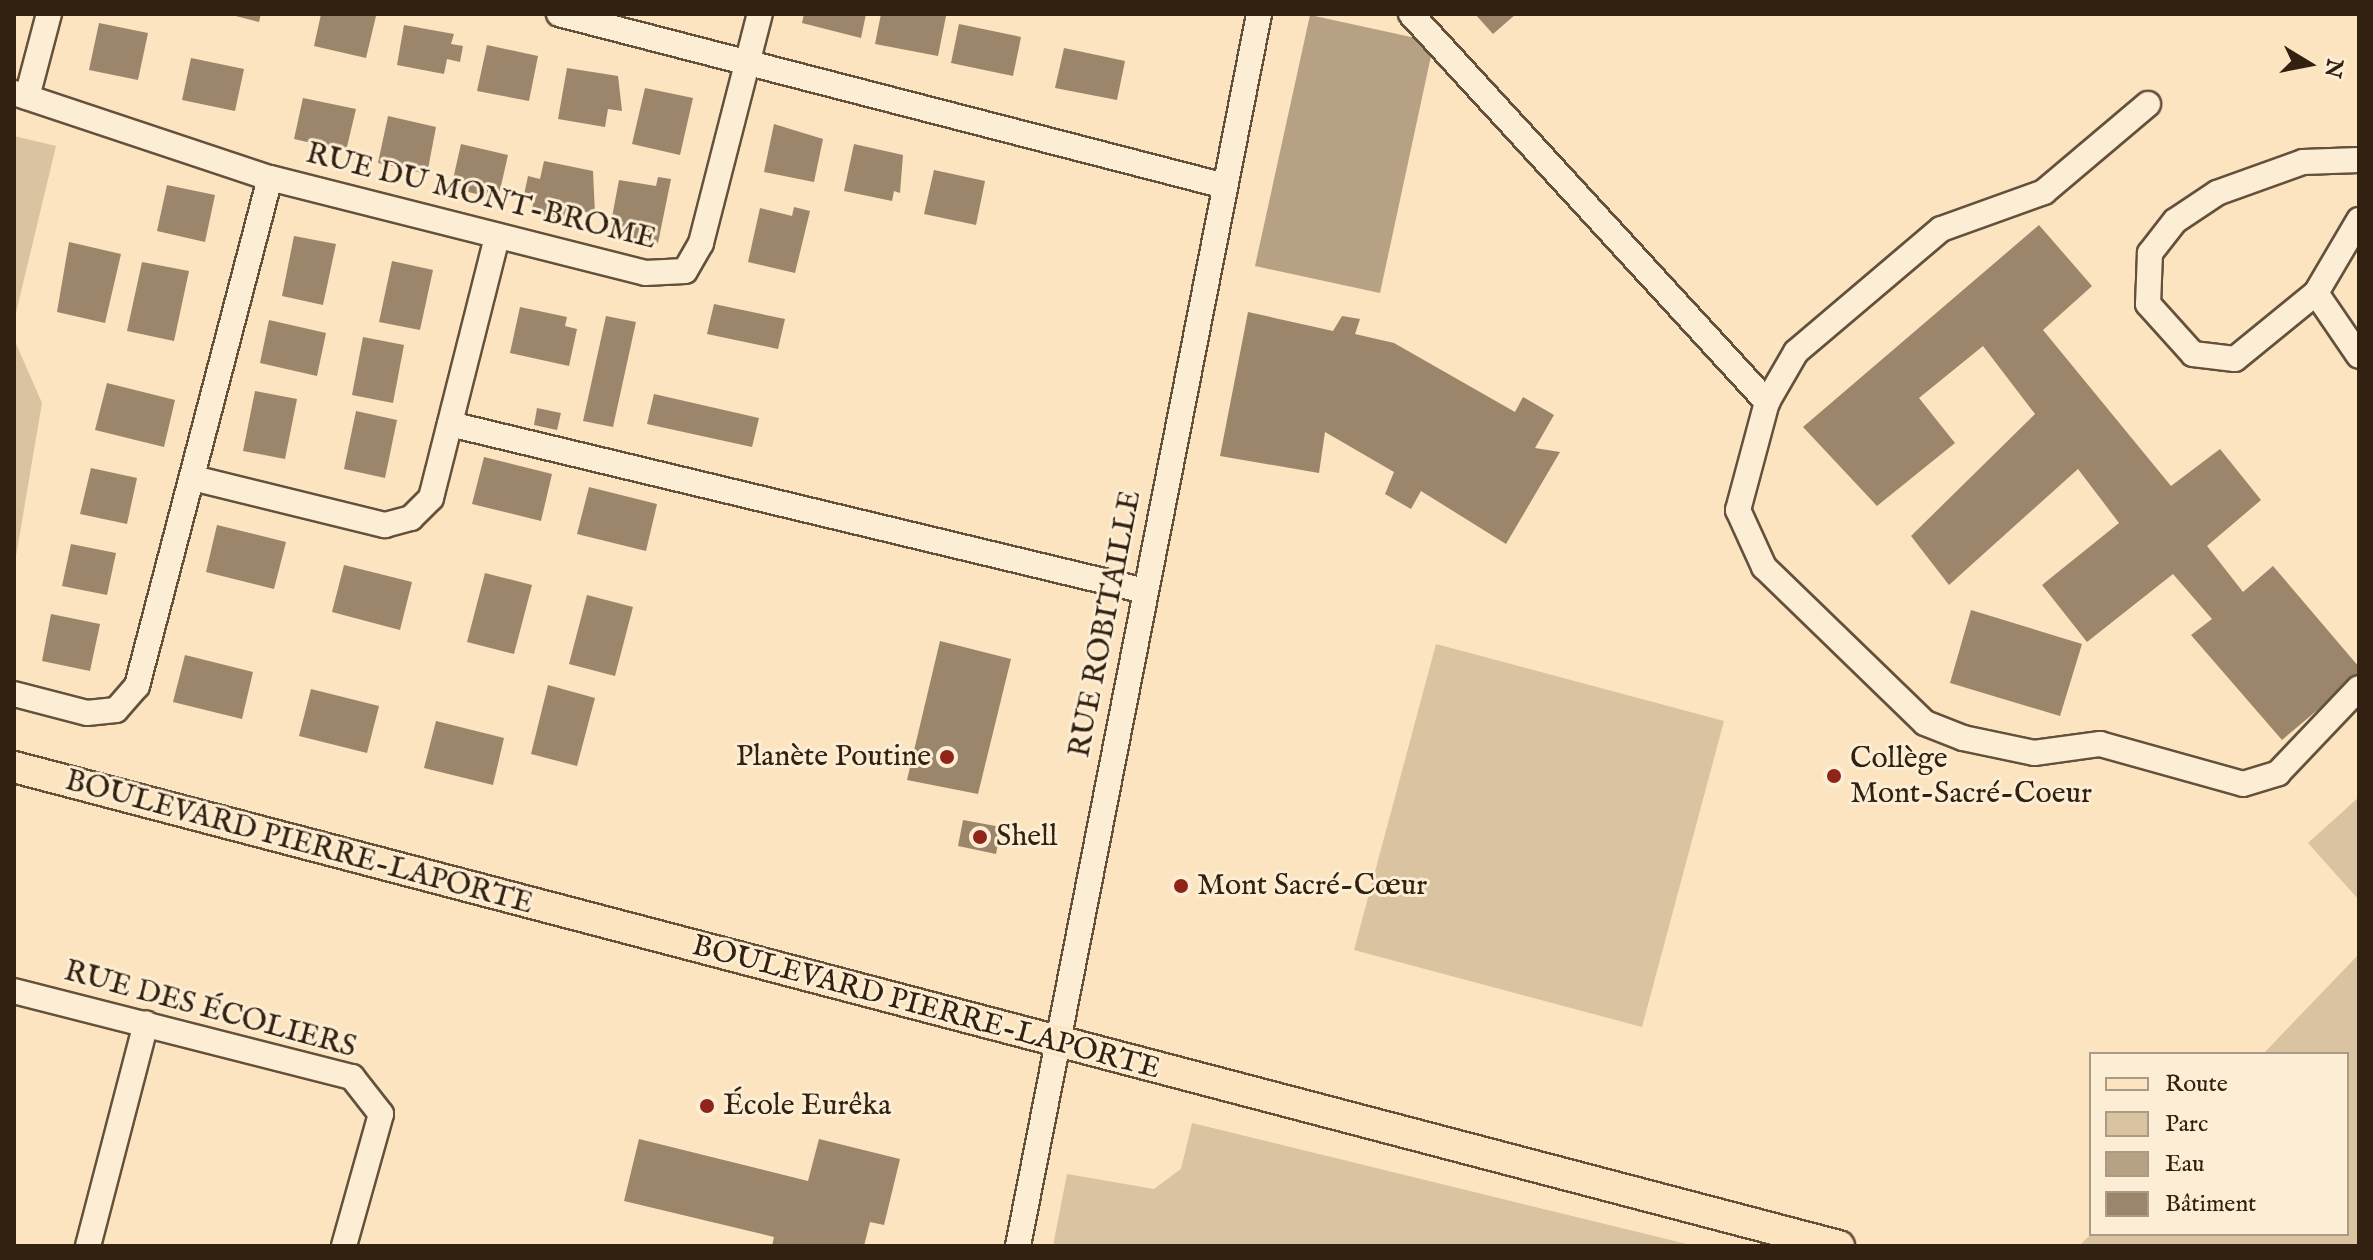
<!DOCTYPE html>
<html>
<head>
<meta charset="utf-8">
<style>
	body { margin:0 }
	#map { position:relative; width:2373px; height:1260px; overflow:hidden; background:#fbe4bf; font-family:"IM FELL English",serif }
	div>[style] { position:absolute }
	.green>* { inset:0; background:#d9c3a1 }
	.water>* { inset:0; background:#b7a184 }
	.building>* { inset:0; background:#9b866b }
	.roads { filter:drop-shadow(2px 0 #64513c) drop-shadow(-2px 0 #64513c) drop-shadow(0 2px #64513c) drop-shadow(0 -2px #64513c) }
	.minor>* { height:24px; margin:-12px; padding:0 12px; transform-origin:12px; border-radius:12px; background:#fcedd5 }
	.major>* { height:30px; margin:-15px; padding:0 15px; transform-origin:15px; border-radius:15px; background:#fbe4bf }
	.dots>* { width:22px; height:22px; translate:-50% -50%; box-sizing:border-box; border:4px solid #fcedd5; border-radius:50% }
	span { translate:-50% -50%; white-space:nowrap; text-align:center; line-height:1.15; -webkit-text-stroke:6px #fcedd5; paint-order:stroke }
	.street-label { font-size:30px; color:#322010 }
	.poi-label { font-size:30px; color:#322010 }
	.right { translate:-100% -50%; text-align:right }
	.left { translate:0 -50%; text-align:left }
	.frame { position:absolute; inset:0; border:16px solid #322010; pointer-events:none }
	.legend { position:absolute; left:2089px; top:1052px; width:260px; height:184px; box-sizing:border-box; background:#fcedd5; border:2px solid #ab9b86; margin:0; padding:10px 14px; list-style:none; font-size:24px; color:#322010 }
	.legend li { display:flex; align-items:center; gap:16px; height:40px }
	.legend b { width:40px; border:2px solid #ab9b86 }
	.north { position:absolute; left:2269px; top:24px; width:80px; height:80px; -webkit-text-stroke:6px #fcedd5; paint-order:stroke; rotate:100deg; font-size:22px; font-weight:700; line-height:32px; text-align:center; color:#322010 }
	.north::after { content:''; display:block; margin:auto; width:28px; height:36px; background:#322010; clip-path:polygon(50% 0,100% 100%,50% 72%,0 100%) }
</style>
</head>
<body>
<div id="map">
	<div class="green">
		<div style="clip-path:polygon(14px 136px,56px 146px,14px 321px)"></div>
		<div style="clip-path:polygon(14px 339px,42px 403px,14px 568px)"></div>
		<div style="clip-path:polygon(1436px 644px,1724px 721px,1642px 1027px,1354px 950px)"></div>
		<div style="clip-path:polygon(2359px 797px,2359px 900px,2308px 843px)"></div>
		<div style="clip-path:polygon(2359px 954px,2359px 1246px,2079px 1246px,2091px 1234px,2347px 1234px,2347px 1054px,2263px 1054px)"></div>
		<div style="clip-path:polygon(1192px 1123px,1695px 1246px,1053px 1246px,1067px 1174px,1154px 1189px,1181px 1169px)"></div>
	</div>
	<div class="water">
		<div style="clip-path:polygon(1310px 15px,1434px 42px,1380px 293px,1255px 266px)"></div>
	</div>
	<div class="building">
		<div style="clip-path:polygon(228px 14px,261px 14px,259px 22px)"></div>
		<div style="clip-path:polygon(321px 14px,376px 16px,366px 58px,314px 46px)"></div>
		<div style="clip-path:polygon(804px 14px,866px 14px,861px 38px,802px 23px)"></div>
		<div style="clip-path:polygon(881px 14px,946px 16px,938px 56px,875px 44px)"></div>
		<div style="clip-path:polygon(1475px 14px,1516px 14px,1493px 34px)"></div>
		<div style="clip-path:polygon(99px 23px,148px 33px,138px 80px,89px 70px)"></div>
		<div style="clip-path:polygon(959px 24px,1021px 37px,1013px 76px,951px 63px)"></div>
		<div style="clip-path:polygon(404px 25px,454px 34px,451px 44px,463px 46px,460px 62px,447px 59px,444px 74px,397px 65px)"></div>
		<div style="clip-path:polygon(487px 45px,538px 56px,529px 101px,477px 91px)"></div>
		<div style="clip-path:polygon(1064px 48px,1125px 61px,1117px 100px,1055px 88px)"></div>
		<div style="clip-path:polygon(191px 58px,244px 69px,235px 111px,182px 100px)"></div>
		<div style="clip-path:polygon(567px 68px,618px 76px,622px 111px,608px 109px,605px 127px,558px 119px)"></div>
		<div style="clip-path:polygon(645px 88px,693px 98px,680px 155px,632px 144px)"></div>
		<div style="clip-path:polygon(303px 98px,356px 109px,346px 151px,294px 139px)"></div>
		<div style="clip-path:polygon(388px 116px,436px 127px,427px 174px,378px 163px)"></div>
		<div style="clip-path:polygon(774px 124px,823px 139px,814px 182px,764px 172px)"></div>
		<div style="clip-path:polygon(461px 144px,508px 155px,498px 199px,451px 188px)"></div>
		<div style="clip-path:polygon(854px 144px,903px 155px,900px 193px,894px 191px,892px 201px,844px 191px)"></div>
		<div style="clip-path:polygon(544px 161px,593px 171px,595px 214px,581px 211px,579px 222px,531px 212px,535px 197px,524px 195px,528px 176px,540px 179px)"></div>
		<div style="clip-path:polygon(934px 170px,985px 181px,976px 225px,924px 214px)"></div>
		<div style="clip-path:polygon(658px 177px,671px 179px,658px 243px,609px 233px,619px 180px,656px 186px)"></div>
		<div style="clip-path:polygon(167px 185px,215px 195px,205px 242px,157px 231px)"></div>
		<div style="clip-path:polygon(794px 207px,810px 211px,795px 273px,748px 262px,760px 208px,792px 216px)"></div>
		<div style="clip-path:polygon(2039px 225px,2092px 286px,2043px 330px,2171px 486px,2220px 449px,2261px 500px,2207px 546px,2243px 592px,2273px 566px,2359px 667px,2359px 675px,2282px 740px,2191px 635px,2212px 619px,2173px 574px,2087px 642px,2042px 585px,2119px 523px,2078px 469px,1949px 585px,1911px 536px,2035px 414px,1983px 346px,1919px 398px,1955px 443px,1877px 506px,1803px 427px)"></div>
		<div style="clip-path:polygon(294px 236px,336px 244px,323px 305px,282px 296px)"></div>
		<div style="clip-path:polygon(69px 242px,121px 254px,105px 323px,57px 312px)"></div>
		<div style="clip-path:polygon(392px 261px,433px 270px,420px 330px,379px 322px)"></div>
		<div style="clip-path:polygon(142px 262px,189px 271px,174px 341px,127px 331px)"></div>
		<div style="clip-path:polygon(714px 304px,785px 319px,778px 349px,707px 334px)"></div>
		<div style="clip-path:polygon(520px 307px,567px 317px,565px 326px,577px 329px,569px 366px,510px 353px)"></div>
		<div style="clip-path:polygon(1248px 312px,1333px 331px,1342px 316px,1360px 319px,1355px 334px,1394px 343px,1515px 412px,1523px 397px,1554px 415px,1535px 448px,1560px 452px,1506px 544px,1421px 491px,1411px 509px,1385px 494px,1394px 472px,1325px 432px,1319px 473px,1220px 456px)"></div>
		<div style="clip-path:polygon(606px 316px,636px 322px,613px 427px,583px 421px)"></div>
		<div style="clip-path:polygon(269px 320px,326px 333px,317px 376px,260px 363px)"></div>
		<div style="clip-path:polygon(363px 337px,404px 345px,393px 403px,352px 395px)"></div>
		<div style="clip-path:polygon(107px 383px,175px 400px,164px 447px,95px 430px)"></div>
		<div style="clip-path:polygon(255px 391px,297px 399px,285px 459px,243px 451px)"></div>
		<div style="clip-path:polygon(654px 394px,759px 418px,752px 447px,647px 424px)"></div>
		<div style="clip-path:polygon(537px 408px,561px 413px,557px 430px,534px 425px)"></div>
		<div style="clip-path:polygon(356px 411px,397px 420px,385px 478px,344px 469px)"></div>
		<div style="clip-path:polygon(484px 457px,552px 474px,541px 521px,472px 504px)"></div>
		<div style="clip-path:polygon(91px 468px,137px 478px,127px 524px,80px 514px)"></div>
		<div style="clip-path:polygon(589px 487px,657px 504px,646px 551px,577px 534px)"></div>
		<div style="clip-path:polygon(217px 525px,286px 542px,274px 589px,206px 572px)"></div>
		<div style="clip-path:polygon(71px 544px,116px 553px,107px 595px,62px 586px)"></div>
		<div style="clip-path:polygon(344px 565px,412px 582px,400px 630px,332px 612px)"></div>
		<div style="clip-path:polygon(485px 573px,532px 585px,514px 654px,467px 642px)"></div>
		<div style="clip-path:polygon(587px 595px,633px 607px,615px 676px,569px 664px)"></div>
		<div style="clip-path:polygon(1971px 610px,2082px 644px,2060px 716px,1950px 683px)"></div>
		<div style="clip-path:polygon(51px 614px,100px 624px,90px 671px,42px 661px)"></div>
		<div style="clip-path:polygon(940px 641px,1011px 659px,978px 794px,907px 780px)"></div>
		<div style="clip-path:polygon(185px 655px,253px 672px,242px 719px,173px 702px)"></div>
		<div style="clip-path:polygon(548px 685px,595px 698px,577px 766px,531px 754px)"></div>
		<div style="clip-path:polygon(311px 689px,379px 706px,367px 753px,299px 736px)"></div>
		<div style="clip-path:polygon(436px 721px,504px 738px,493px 785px,424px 768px)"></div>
		<div style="clip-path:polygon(963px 820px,1001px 827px,996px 854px,958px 846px)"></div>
		<div style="clip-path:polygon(639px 1139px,808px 1181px,819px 1139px,900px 1159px,884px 1225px,870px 1222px,864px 1246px,772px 1246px,774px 1237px,624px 1201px)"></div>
	</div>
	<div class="roads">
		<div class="minor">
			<div style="left:559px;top:14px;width:688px;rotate:14.48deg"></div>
			<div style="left:1411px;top:14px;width:527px;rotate:47.46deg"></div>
			<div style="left:14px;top:93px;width:270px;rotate:18.4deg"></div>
			<div style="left:27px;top:97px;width:86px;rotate:-75.2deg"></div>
			<div style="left:2148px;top:104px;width:136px;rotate:139.8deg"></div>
			<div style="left:2044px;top:192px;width:109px;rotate:160.2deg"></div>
			<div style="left:1941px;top:229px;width:190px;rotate:139.7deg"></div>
			<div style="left:1796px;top:352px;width:58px;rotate:120.1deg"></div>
			<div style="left:1767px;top:402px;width:112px;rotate:105deg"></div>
			<div style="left:1738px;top:510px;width:63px;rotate:65.5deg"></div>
			<div style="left:1764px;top:567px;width:224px;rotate:44.1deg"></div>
			<div style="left:1925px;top:723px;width:41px;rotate:21.5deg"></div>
			<div style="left:1963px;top:738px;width:73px;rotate:11.9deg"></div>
			<div style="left:2034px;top:753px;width:67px;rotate:-7.8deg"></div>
			<div style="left:2100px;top:744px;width:148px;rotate:15.6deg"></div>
			<div style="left:2243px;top:784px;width:37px;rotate:-17deg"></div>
			<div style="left:2278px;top:773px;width:117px;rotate:-46.4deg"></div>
			<div style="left:2359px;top:160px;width:56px;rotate:178deg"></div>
			<div style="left:2303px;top:162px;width:91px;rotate:160.2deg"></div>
			<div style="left:2217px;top:193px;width:50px;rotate:146.3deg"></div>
			<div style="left:2175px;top:221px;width:41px;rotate:128deg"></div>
			<div style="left:2150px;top:253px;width:51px;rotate:92.2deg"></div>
			<div style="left:2148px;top:304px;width:67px;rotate:48deg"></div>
			<div style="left:2193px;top:354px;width:42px;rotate:6.8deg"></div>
			<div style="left:2235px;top:359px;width:104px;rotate:-39.2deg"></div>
			<div style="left:2316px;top:293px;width:85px;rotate:-59.5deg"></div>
			<div style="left:2316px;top:293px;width:76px;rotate:55.7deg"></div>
			<div style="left:450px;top:424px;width:715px;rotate:13.51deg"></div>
			<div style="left:193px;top:478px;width:198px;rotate:13.8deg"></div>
			<div style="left:385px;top:525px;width:27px;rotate:-15deg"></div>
			<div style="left:411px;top:518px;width:28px;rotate:-45deg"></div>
			<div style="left:431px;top:498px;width:268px;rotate:-75.8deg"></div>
			<div style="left:14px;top:694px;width:75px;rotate:14.6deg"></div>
			<div style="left:87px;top:713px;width:29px;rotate:-6deg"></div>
			<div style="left:116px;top:710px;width:32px;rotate:-49deg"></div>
			<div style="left:137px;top:686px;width:525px;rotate:-75.33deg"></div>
			<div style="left:270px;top:178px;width:387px;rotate:14.2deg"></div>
			<div style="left:645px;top:273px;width:40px;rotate:-2.9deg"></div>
			<div style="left:685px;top:271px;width:32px;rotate:-60deg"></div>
			<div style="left:701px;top:243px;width:236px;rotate:-75.6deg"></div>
			<div style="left:14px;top:991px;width:349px;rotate:14.3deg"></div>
			<div style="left:352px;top:1077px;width:47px;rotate:51.9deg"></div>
			<div style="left:381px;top:1114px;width:137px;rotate:105.7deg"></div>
			<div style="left:88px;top:1246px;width:230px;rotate:-75.4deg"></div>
			<div style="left:1018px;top:1246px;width:1255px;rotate:-78.93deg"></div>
		</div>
		<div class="major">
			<div style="left:14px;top:767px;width:1887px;rotate:14.71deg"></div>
		</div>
	</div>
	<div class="dots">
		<div style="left:947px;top:757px;background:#8f2418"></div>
		<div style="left:1834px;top:776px;background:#8f2418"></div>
		<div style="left:980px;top:837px;background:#8f2418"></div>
		<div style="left:1181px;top:886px;background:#8f2418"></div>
		<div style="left:707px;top:1106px;background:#8f2418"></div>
	</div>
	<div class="street-label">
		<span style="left:481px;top:197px;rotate:14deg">RUE DU MONT-BROME</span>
		<span style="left:1106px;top:624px;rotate:-79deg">RUE ROBITAILLE</span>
		<span style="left:299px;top:843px;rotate:15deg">BOULEVARD PIERRE-LAPORTE</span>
		<span style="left:926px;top:1008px;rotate:15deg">BOULEVARD PIERRE-LAPORTE</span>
		<span style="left:210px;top:1010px;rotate:15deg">RUE DES ÉCOLIERS</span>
	</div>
	<div class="poi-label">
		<span class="right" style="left:931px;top:757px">Planète Poutine</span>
		<span class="left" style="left:1850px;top:776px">Collège<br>Mont-Sacré-Coeur</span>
		<span class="left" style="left:996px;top:837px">Shell</span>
		<span class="left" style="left:1197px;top:886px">Mont Sacré-Cœur</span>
		<span class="left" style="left:723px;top:1106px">École Eurêka</span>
	</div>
	<div class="frame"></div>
	<ul class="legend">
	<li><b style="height:10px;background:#fbe4bf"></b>Route</li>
	<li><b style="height:22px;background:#d9c3a1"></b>Parc</li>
	<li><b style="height:22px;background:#b7a184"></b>Eau</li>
	<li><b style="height:22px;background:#9b866b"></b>Bâtiment</li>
	</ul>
	<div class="north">N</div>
</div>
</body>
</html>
